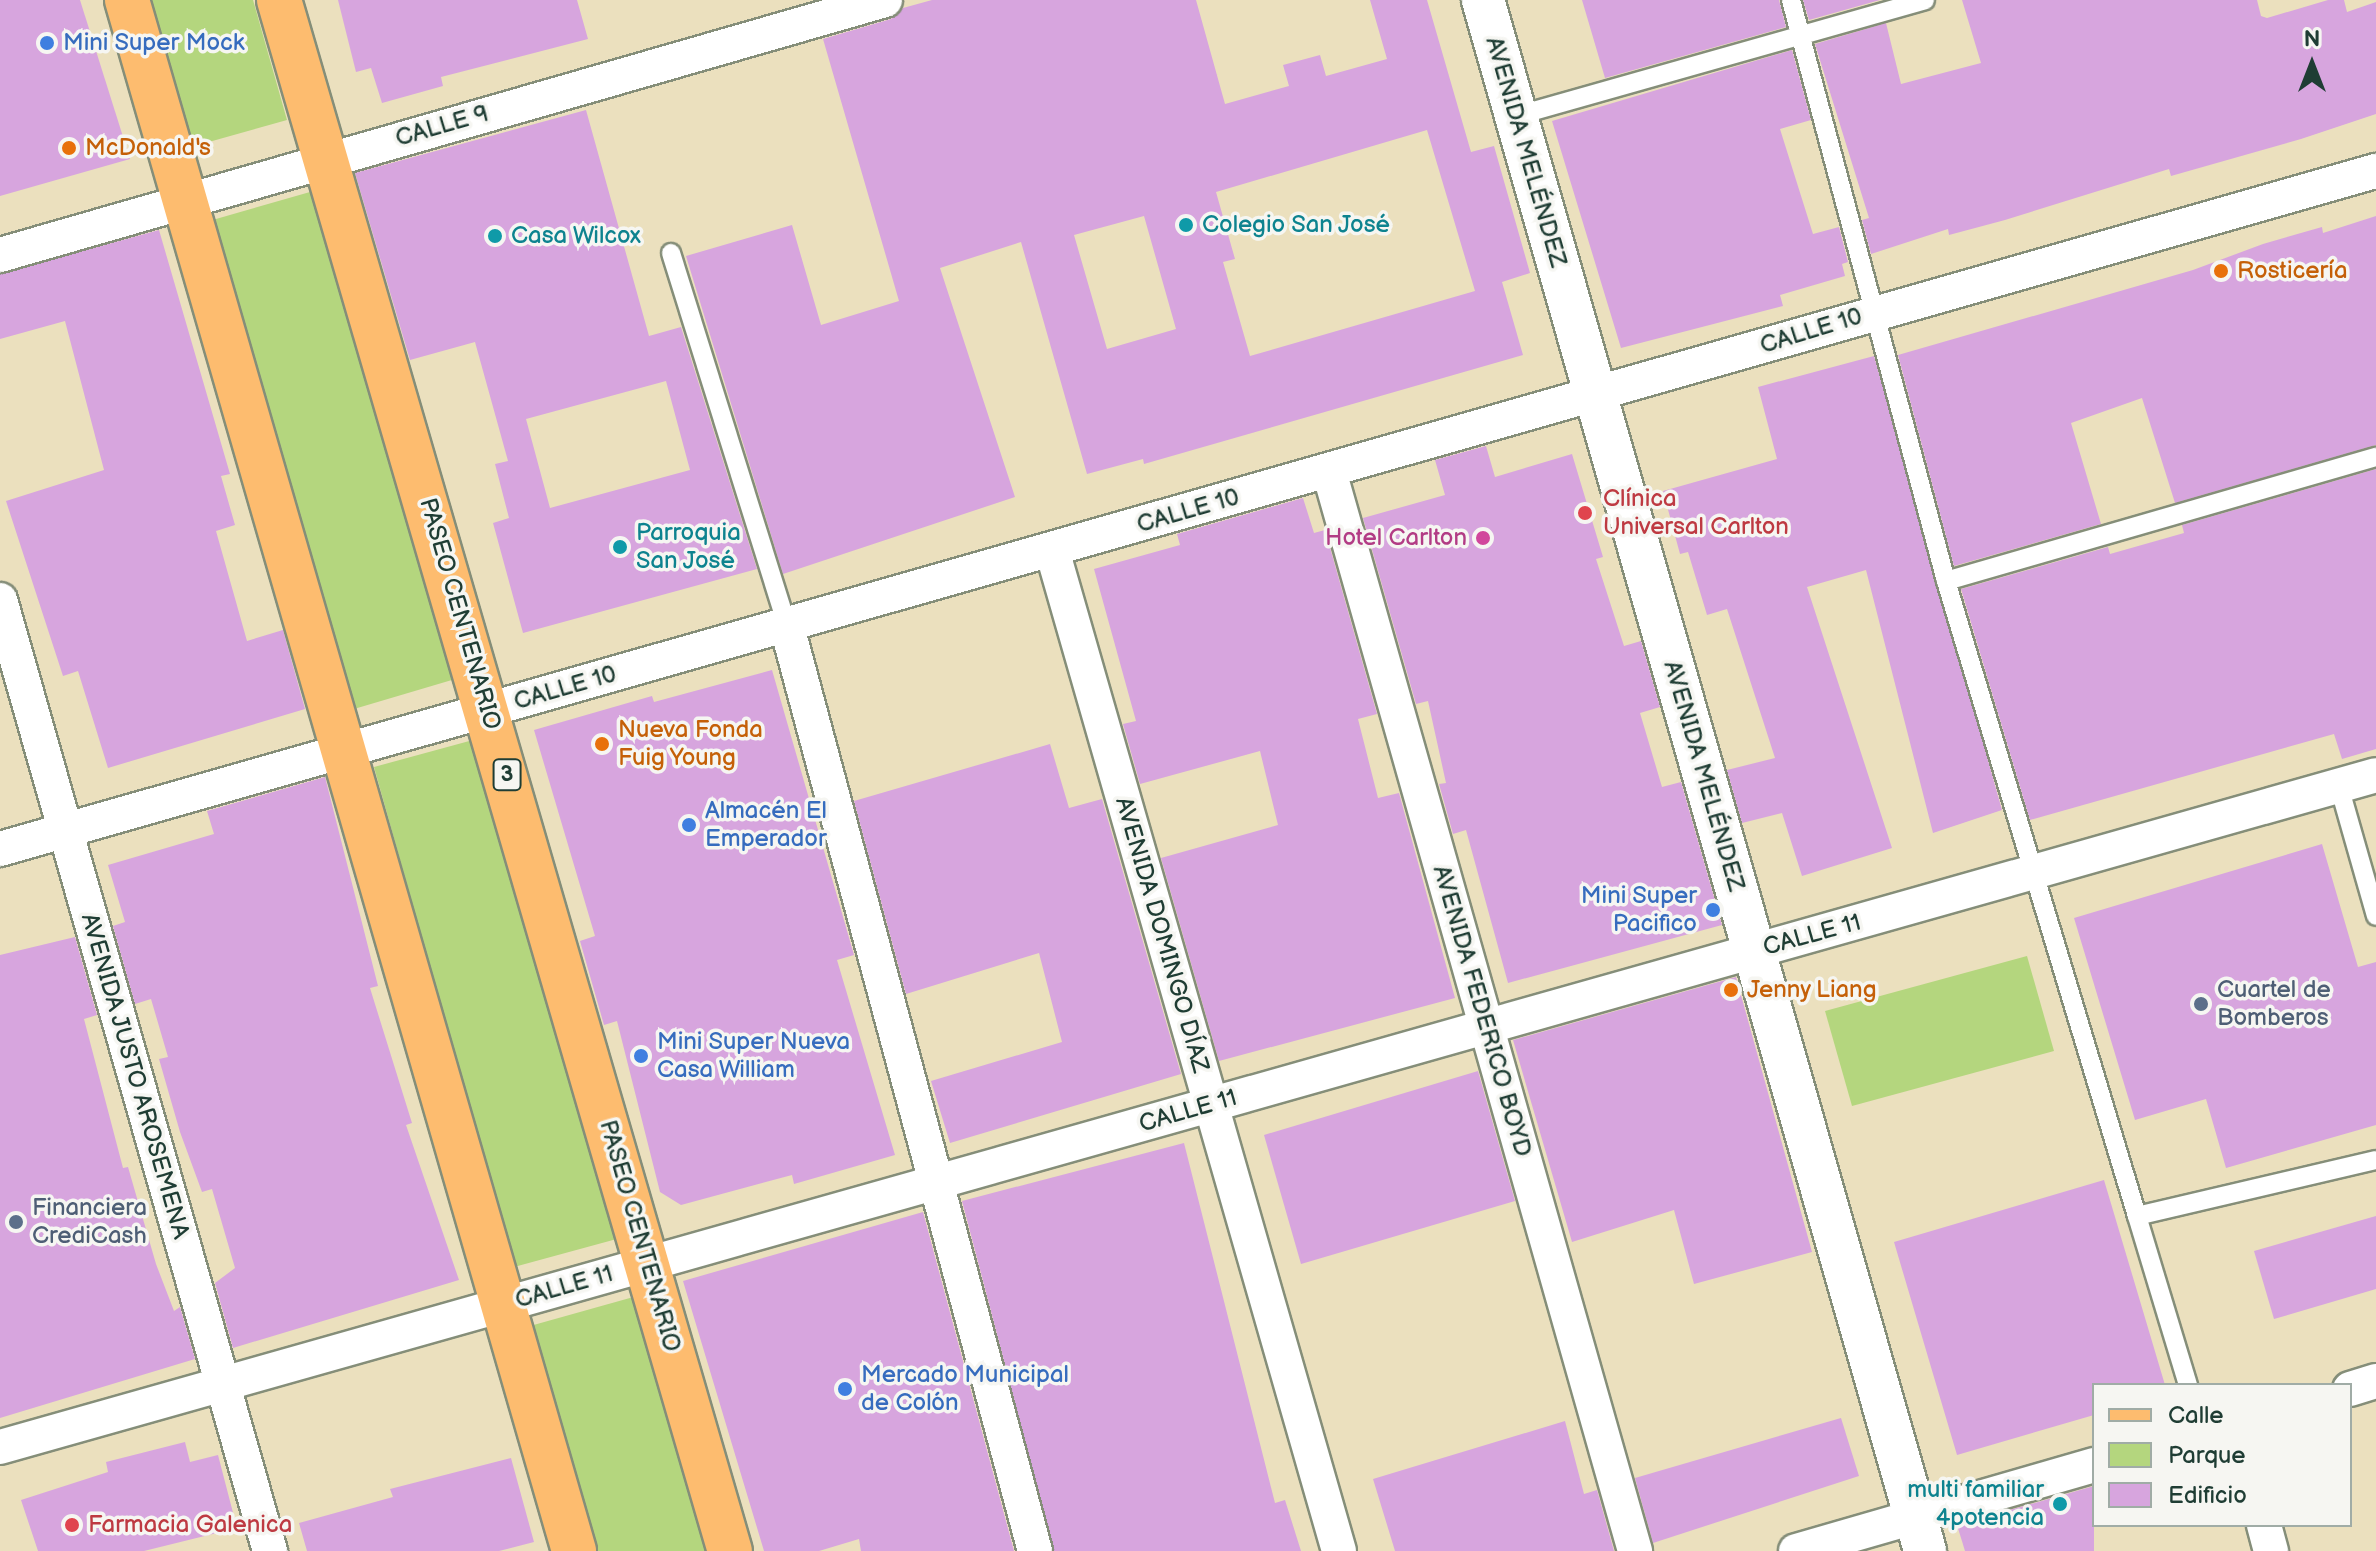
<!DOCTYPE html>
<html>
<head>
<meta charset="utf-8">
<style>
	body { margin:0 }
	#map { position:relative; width:2376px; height:1551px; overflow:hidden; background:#ebe0be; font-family:"Balsamiq Sans",sans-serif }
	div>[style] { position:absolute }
	.green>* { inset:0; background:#b4d67e }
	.building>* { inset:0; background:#d7a5de }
	.roads { filter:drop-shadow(2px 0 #858e79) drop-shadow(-2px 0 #858e79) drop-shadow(0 2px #858e79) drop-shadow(0 -2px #858e79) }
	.service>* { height:18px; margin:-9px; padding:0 9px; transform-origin:9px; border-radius:9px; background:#fff }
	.minor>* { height:34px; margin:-17px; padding:0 17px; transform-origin:17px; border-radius:17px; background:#fff }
	.tertiary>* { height:42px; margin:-21px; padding:0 21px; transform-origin:21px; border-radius:21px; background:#fff }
	.primary>* { height:44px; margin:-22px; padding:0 22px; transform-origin:22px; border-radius:22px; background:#fdbc6f }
	.dots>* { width:22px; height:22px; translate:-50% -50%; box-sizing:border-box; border:4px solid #f6f6f2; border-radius:50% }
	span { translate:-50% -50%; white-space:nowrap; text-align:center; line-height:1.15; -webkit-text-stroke:7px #f6f6f2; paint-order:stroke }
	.shield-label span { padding:2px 6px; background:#f6f6f2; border:2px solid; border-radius:6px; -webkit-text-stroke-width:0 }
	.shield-label { font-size:22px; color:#1f3d34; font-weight:700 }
	.shop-label { font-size:24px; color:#366cbe }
	.left { translate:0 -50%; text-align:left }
	.right { translate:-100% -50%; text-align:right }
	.street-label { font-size:24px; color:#1f3d34 }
	.food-label { font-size:24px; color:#c56008 }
	.culture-label { font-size:24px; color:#0d838f }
	.health-label { font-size:24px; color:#be3a42 }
	.hotel-label { font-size:24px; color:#b23c85 }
	.service-label { font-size:24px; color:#4e5e75 }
	.legend { position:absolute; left:2092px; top:1383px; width:260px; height:144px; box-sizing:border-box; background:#f6f6f2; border:2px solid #a0aca6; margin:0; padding:10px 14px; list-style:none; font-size:24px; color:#1f3d34 }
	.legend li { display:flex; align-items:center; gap:16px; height:40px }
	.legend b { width:40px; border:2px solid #a0aca6 }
	.north { position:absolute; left:2272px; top:24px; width:80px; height:80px; -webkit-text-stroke:6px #f6f6f2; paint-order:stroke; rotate:0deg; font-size:22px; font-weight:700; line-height:32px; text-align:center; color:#1f3d34 }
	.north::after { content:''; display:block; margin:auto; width:28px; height:36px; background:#1f3d34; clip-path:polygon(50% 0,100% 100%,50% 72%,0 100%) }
</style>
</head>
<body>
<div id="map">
	<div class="green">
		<div style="clip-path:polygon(150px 0,253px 0,287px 120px,191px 147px)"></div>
		<div style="clip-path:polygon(317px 190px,462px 677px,354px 709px,209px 221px)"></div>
		<div style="clip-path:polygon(484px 737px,624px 1237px,514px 1267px,374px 767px)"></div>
		<div style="clip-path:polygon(2027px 956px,2054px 1051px,1852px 1106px,1825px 1011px)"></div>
		<div style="clip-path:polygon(637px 1296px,709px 1551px,593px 1551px,530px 1326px)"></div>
	</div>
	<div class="building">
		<div style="clip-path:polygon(0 0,80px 0,130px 159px,0 196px)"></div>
		<div style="clip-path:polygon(338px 0,577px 0,588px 39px,441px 77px,443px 86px,382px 103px,371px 68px,356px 72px)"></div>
		<div style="clip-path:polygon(evenodd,932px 0,1196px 0,1225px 104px,1289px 86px,1283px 65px,1320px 55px,1326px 76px,1387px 59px,1370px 0,1427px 0,1471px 152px,1494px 146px,1530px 273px,1502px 282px,1523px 355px,1144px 464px,1143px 459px,1087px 474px,1021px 242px,940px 268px,1015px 497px,783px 574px,686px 256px,792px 225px,821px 325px,899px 301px,823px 39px,891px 19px,903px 8px,932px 0,1427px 130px,1475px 291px,1250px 356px,1223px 262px,1235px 259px,1216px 192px,1427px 130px,932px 0,1144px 216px,1176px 329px,1107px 349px,1074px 235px,1144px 216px)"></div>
		<div style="clip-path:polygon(1582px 0,1779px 0,1786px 27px,1605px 78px)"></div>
		<div style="clip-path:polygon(1803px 0,1880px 0,1809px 20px)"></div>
		<div style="clip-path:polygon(1962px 0,2257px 0,2261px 16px,2267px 18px,2328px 0,2344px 0,2347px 12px,2376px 2px,2376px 114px,2301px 139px,2171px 176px,2169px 169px,2005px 220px,1949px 235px,1948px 229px,1871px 254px,1862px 220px,1869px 218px,1815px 44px,1886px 23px,1901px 84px,1981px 63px)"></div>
		<div style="clip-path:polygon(1792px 50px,1811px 120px,1780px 129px,1813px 234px,1839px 227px,1848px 262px,1842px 264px,1845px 276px,1780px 295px,1783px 306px,1621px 348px,1552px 121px)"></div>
		<div style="clip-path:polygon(evenodd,586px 110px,649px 336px,681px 327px,757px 569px,523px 633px,493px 523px,509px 518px,495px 464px,508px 461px,475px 342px,410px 360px,355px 173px,586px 110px,666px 381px,690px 470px,550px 508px,526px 419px,666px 381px)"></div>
		<div style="clip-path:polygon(2376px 216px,2376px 445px,2175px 503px,2142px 398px,2071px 423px,2101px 524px,1954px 566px,1898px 355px,2193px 270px,2263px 244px,2322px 227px,2323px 233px)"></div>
		<div style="clip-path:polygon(159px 230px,230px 474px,221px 476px,235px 525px,216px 531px,247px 641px,283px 630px,305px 709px,108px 768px,78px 671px,63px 676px,6px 501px,104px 470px,65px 321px,0 339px,0 274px)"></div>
		<div style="clip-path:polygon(1874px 356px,2002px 810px,1933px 833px,1866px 570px,1807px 587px,1892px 848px,1802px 876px,1782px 813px,1742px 823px,1727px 770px,1775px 758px,1727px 609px,1707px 615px,1688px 552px,1680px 554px,1663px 491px,1777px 459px,1758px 387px)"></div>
		<div style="clip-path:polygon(1486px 446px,1495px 477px,1572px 454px,1603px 557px,1596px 559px,1624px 646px,1641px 641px,1660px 707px,1640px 713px,1662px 787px,1681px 782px,1722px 925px,1508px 983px,1466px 830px,1453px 834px,1439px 784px,1446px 783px,1428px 701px,1416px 704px,1363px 518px,1445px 495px,1435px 460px)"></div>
		<div style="clip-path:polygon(2376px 469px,2376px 749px,2342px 759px,2334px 734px,2030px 820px,1961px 589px,2108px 547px,2110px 554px,2184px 533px,2182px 525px)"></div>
		<div style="clip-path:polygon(1303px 498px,1314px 533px,1325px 530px,1377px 714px,1358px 719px,1378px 798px,1399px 793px,1455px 998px,1219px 1061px,1161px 858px,1278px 825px,1260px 751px,1140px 784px,1123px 724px,1136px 721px,1094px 569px,1180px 545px,1177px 534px)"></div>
		<div style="clip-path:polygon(772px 670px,854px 955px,837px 960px,895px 1155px,794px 1184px,792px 1175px,681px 1205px,660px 1192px,617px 1021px,604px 1025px,580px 941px,595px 936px,534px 730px,652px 696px,654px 702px)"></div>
		<div style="clip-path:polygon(1050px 744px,1069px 808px,1102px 799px,1181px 1074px,950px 1143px,931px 1081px,1062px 1042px,1039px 953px,906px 994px,854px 801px)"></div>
		<div style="clip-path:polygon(325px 777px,378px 986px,370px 988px,412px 1123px,406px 1125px,459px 1280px,233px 1348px,215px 1283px,235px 1268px,212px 1189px,202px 1192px,180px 1132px,159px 1059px,168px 1057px,151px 999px,135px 1004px,113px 926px,125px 922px,108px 865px,214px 834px,207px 811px)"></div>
		<div style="clip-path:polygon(2322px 844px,2358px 967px,2376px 962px,2376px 1125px,2226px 1168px,2206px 1099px,2135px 1120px,2074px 918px)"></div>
		<div style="clip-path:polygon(75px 937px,97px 1015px,84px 1019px,123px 1168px,128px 1167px,156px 1264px,174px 1311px,180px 1307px,195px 1359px,0 1418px,0 955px)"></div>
		<div style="clip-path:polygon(1736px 977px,1812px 1252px,1694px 1284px,1674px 1210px,1572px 1242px,1513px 1040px)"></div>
		<div style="clip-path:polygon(1478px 1071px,1515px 1201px,1301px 1264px,1264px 1135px)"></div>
		<div style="clip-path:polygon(1184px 1143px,1275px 1503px,1285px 1500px,1301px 1551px,1054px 1551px,962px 1201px)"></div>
		<div style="clip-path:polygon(2104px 1180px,2165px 1385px,2094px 1385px,2094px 1415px,1957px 1455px,1894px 1242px)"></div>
		<div style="clip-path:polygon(923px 1212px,1014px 1551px,861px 1551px,859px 1539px,819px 1551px,764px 1551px,683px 1281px)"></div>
		<div style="clip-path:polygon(2376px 1216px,2376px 1289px,2274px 1319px,2254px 1251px)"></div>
		<div style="clip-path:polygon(1841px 1418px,1859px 1476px,1653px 1543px,1635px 1478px)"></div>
		<div style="clip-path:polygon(1565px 1421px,1584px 1494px,1597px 1490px,1614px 1551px,1395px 1551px,1373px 1479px)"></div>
		<div style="clip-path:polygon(185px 1442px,190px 1462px,218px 1455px,237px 1528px,144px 1551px,38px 1551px,21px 1500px,108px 1472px,106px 1462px)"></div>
		<div style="clip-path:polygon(511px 1458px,534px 1542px,499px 1551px,307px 1551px,299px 1523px,393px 1497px,390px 1489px)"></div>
		<div style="clip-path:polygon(2094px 1486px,2094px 1551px,1965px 1551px,1957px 1525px)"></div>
	</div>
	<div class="roads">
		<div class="service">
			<div style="left:1791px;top:0;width:601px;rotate:75.06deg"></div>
			<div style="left:1946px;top:581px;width:663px;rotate:73.26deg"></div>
			<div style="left:2137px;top:1216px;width:245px;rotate:-13.2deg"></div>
			<div style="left:1516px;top:116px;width:425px;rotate:-15.8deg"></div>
			<div style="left:671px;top:253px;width:387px;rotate:72.7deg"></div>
			<div style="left:1946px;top:581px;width:448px;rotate:-16.1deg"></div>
			<div style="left:2339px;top:786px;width:135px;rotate:74.1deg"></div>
			<div style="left:2137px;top:1216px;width:177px;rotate:73.2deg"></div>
		</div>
		<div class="minor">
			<div style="left:0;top:255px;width:921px;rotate:-16.07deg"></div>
			<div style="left:1329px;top:471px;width:1123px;rotate:74.18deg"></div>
			<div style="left:1052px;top:550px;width:1041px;rotate:74deg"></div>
			<div style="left:0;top:600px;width:989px;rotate:74.15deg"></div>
			<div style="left:786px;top:623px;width:961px;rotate:74.98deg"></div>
			<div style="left:0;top:849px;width:2471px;rotate:-15.93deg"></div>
			<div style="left:2350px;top:1389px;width:27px;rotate:-17deg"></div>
			<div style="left:0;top:1447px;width:2469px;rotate:-15.79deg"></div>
			<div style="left:2264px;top:1525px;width:27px;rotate:75deg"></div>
			<div style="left:1796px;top:1551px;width:310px;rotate:-16.1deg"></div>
		</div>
		<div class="tertiary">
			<div style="left:1483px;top:0;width:1613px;rotate:74.09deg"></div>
		</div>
		<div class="primary">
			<div style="left:127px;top:0;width:1614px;rotate:73.92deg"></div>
			<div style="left:279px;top:0;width:1615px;rotate:73.79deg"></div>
		</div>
	</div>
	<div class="dots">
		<div style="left:47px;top:43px;background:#3f7fe0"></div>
		<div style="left:69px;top:148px;background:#e8710a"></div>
		<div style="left:1186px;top:225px;background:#0f9aa8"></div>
		<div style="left:495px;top:236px;background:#0f9aa8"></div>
		<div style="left:2221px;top:271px;background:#e8710a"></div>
		<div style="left:1585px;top:513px;background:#e0444e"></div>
		<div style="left:1483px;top:538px;background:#d1479c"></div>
		<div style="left:620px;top:547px;background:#0f9aa8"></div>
		<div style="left:602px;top:744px;background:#e8710a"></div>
		<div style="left:689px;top:825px;background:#3f7fe0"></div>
		<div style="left:1713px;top:910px;background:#3f7fe0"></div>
		<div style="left:1731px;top:990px;background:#e8710a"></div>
		<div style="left:2201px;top:1004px;background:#5c6f8a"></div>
		<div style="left:641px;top:1056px;background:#3f7fe0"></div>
		<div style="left:16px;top:1222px;background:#5c6f8a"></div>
		<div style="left:845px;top:1389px;background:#3f7fe0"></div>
		<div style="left:2060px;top:1504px;background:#0f9aa8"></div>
		<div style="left:72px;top:1525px;background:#e0444e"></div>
	</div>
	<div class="shield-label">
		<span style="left:507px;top:775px">3</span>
	</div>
	<div class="shop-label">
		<span class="left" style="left:63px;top:43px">Mini Super Mock</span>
		<span class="left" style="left:705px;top:825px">Almacén El<br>Emperador</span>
		<span class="right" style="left:1697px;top:910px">Mini Super<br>Pacifico</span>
		<span class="left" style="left:657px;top:1056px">Mini Super Nueva<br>Casa William</span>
		<span class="left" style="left:861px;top:1389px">Mercado Municipal<br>de Colón</span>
	</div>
	<div class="street-label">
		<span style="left:442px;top:126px;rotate:-16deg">CALLE 9</span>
		<span style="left:1526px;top:152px;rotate:74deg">AVENIDA MELÉNDEZ</span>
		<span style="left:1811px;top:331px;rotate:-17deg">CALLE 10</span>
		<span style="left:1188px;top:511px;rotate:-16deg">CALLE 10</span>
		<span style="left:460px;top:614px;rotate:74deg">PASEO CENTENARIO</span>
		<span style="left:565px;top:688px;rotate:-16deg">CALLE 10</span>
		<span style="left:1704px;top:776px;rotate:74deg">AVENIDA MELÉNDEZ</span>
		<span style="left:1162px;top:935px;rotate:74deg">AVENIDA DOMINGO DÍAZ</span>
		<span style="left:1812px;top:935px;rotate:-15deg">CALLE 11</span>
		<span style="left:1482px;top:1011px;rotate:74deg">AVENIDA FEDERICO BOYD</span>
		<span style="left:135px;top:1076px;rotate:74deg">AVENIDA JUSTO AROSEMENA</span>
		<span style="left:1188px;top:1111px;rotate:-16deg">CALLE 11</span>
		<span style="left:640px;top:1236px;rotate:74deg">PASEO CENTENARIO</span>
		<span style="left:564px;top:1287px;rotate:-16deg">CALLE 11</span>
	</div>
	<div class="food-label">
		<span class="left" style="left:85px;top:148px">McDonald's</span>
		<span class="left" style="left:2237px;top:271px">Rosticería</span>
		<span class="left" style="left:618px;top:744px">Nueva Fonda<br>Fuig Young</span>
		<span class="left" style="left:1747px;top:990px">Jenny Liang</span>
	</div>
	<div class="culture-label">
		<span class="left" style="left:1202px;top:225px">Colegio San José</span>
		<span class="left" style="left:511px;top:236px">Casa Wilcox</span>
		<span class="left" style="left:636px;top:547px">Parroquia<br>San José</span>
		<span class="right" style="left:2044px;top:1504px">multi familiar<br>4potencia</span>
	</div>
	<div class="health-label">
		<span class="left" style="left:1603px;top:513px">Clínica<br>Universal Carlton</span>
		<span class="left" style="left:88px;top:1525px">Farmacia Galenica</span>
	</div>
	<div class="hotel-label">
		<span class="right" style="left:1467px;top:538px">Hotel Carlton</span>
	</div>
	<div class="service-label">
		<span class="left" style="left:2217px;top:1004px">Cuartel de<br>Bomberos</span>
		<span class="left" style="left:32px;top:1222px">Financiera<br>CrediCash</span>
	</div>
	<ul class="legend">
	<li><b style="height:10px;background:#fdbc6f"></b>Calle</li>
	<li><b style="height:22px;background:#b4d67e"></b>Parque</li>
	<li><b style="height:22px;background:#d7a5de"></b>Edificio</li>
	</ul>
	<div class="north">N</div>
</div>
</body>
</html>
